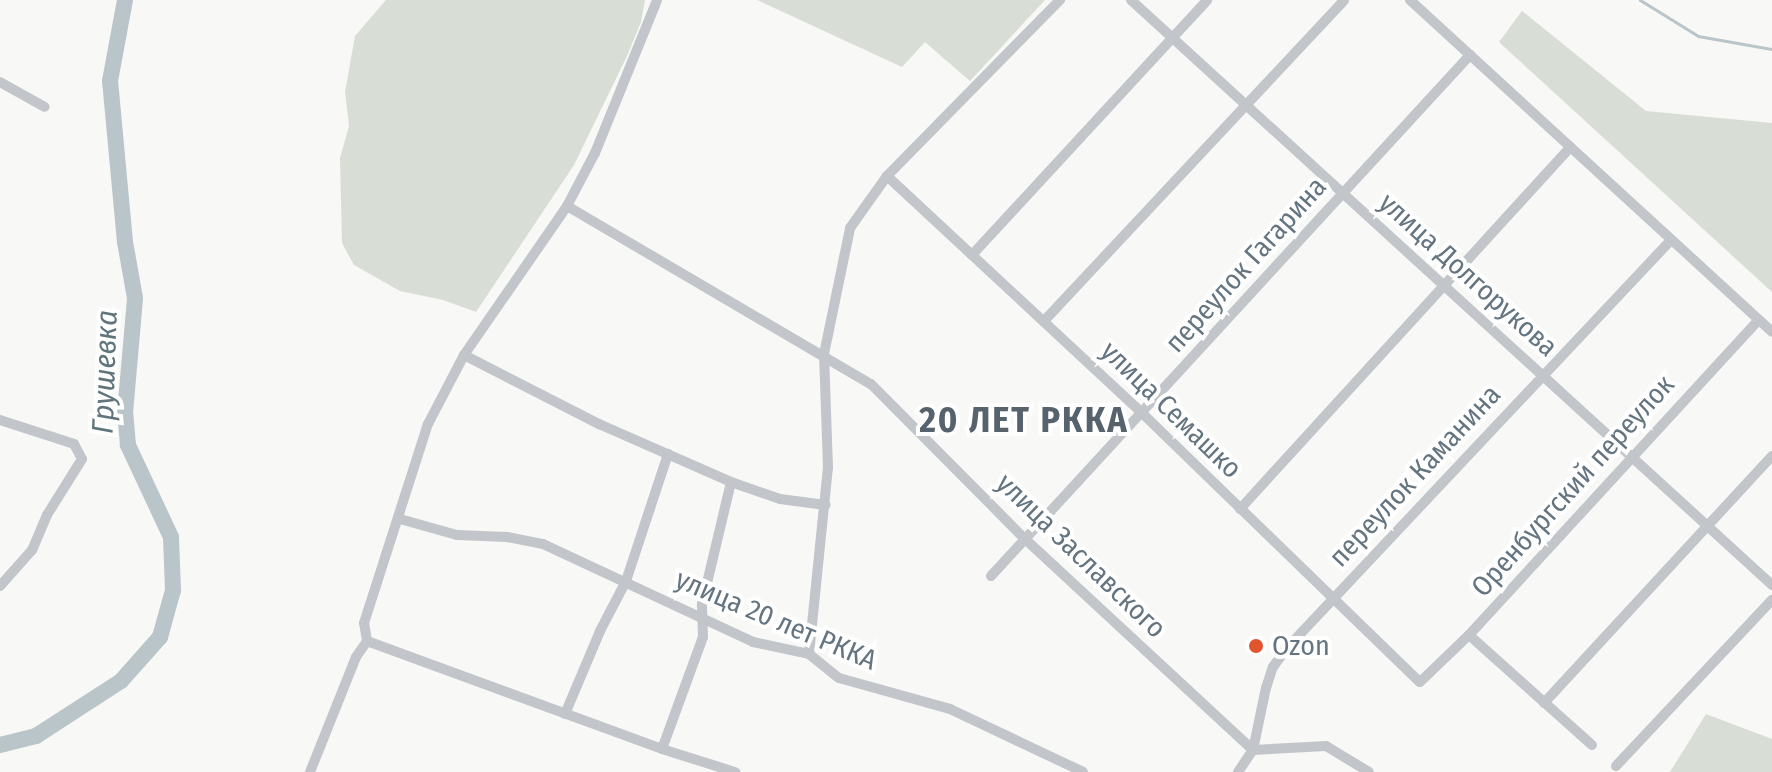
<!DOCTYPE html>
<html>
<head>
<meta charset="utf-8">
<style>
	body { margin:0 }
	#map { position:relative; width:1772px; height:772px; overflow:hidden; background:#f8f8f6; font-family:"Fira Sans Condensed",sans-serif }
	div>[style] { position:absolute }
	.green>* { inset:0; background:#d8ddd5 }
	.stream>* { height:3px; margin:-1.5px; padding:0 1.5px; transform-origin:1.5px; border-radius:1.5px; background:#b9c5c9 }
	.river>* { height:16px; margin:-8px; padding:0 8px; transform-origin:8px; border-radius:8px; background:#b9c5c9 }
	.street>* { height:10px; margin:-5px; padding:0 5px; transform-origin:5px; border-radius:5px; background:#c2c6ca }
	.dots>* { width:22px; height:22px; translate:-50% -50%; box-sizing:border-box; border:4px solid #fff; border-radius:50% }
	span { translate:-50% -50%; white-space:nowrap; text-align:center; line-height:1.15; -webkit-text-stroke:8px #fff; paint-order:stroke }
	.street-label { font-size:28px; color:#647581 }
	.poi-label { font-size:28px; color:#647581 }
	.left { translate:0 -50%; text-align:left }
	.water-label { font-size:30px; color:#5f747b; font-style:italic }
	.district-label { font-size:36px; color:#56626c; font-weight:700; letter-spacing:2px }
</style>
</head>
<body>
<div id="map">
	<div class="green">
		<div style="clip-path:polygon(386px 0,645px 0,641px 22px,627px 56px,574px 165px,476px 312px,443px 300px,400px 291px,354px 265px,342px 243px,340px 158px,349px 126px,345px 92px,355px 36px)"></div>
		<div style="clip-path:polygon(757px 0,1045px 0,970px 81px,925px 42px,902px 67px)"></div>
		<div style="clip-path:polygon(1522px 11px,1646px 111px,1772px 123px,1772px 292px,1499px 42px)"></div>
		<div style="clip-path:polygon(1706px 714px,1772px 739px,1772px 772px,1670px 772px)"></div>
	</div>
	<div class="stream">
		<div style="left:1640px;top:0;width:68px;rotate:31.8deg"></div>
		<div style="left:1698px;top:36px;width:75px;rotate:10deg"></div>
	</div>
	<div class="river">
		<div style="left:0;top:745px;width:37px;rotate:-14deg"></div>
		<div style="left:36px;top:736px;width:101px;rotate:-32.9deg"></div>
		<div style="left:121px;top:681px;width:59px;rotate:-48.4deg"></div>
		<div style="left:160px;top:637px;width:49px;rotate:-74.5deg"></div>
		<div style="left:173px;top:590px;width:53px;rotate:-92.2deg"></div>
		<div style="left:171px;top:537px;width:102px;rotate:-115.1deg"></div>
		<div style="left:128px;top:445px;width:32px;rotate:-95deg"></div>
		<div style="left:125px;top:413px;width:115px;rotate:-85deg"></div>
		<div style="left:135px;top:298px;width:57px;rotate:-100.1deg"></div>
		<div style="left:125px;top:242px;width:162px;rotate:-95.3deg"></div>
		<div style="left:110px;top:81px;width:82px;rotate:-79.5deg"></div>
	</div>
	<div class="street">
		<div style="left:1131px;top:0;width:868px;rotate:42.38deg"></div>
		<div style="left:1410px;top:0;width:491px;rotate:42.5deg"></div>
		<div style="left:0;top:82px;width:51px;rotate:29.1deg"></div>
		<div style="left:887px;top:176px;width:350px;rotate:42.9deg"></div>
		<div style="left:1143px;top:414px;width:385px;rotate:44.1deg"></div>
		<div style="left:1420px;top:682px;width:68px;rotate:-43.8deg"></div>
		<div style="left:1469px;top:635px;width:428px;rotate:-47.4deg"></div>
		<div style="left:567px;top:206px;width:352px;rotate:30.4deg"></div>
		<div style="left:871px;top:384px;width:217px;rotate:45.2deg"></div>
		<div style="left:1024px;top:538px;width:312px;rotate:42.8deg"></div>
		<div style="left:1253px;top:750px;width:73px;rotate:-3.1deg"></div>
		<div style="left:1326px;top:746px;width:50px;rotate:31.2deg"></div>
		<div style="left:972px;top:255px;width:347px;rotate:-47.3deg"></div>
		<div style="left:1044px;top:321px;width:439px;rotate:-46.9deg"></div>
		<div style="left:464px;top:355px;width:152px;rotate:27.1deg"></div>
		<div style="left:599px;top:424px;width:144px;rotate:23.7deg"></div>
		<div style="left:731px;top:482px;width:52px;rotate:19.1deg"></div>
		<div style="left:780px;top:499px;width:46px;rotate:7.4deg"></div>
		<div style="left:0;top:420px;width:78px;rotate:18deg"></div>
		<div style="left:74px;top:444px;width:17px;rotate:62deg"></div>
		<div style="left:82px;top:459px;width:66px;rotate:122deg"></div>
		<div style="left:47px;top:515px;width:38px;rotate:113deg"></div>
		<div style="left:32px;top:550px;width:48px;rotate:131.6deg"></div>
		<div style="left:1240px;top:509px;width:490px;rotate:-47.6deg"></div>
		<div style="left:400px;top:519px;width:59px;rotate:15.7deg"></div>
		<div style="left:457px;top:535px;width:50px;rotate:2.3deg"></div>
		<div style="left:507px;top:537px;width:37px;rotate:11deg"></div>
		<div style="left:543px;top:544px;width:232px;rotate:25deg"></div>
		<div style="left:753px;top:642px;width:57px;rotate:12.1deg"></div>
		<div style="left:809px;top:654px;width:38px;rotate:39deg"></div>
		<div style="left:839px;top:678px;width:115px;rotate:15.6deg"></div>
		<div style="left:950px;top:709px;width:147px;rotate:25.3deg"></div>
		<div style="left:991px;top:576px;width:708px;rotate:-47.41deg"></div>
		<div style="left:1469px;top:635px;width:165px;rotate:41.8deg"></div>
		<div style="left:367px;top:641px;width:314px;rotate:20.1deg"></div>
		<div style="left:662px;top:749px;width:77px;rotate:17.5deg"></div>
		<div style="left:809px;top:654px;width:187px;rotate:-84.2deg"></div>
		<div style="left:828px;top:468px;width:114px;rotate:-92deg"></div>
		<div style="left:824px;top:354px;width:129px;rotate:-78.3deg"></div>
		<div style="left:850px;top:228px;width:64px;rotate:-54.6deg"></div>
		<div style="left:887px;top:176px;width:247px;rotate:-45.5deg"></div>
		<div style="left:1544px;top:703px;width:336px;rotate:-47.3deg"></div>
		<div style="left:565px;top:714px;width:90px;rotate:-67.1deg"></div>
		<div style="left:600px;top:631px;width:56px;rotate:-62.5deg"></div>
		<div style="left:626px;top:581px;width:134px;rotate:-71.7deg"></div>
		<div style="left:662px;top:749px;width:119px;rotate:-69.9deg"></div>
		<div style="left:703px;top:637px;width:33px;rotate:-92deg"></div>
		<div style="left:702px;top:604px;width:125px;rotate:-76.6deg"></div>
		<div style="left:1616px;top:766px;width:228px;rotate:-46.8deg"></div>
		<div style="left:310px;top:772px;width:124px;rotate:-68.2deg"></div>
		<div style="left:356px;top:657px;width:19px;rotate:-55deg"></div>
		<div style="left:367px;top:641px;width:18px;rotate:-99deg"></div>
		<div style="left:364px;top:623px;width:209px;rotate:-72.2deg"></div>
		<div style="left:428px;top:424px;width:78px;rotate:-62.4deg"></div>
		<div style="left:464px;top:355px;width:181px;rotate:-55.3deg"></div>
		<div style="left:567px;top:206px;width:60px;rotate:-62.2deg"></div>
		<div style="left:595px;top:153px;width:165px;rotate:-67.9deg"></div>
		<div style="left:1238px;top:772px;width:27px;rotate:-56deg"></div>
		<div style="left:1253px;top:750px;width:63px;rotate:-78.2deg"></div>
		<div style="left:1266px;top:688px;width:22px;rotate:-72deg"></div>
		<div style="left:1273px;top:667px;width:22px;rotate:-54deg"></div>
		<div style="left:1286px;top:649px;width:562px;rotate:-46.73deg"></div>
	</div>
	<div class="dots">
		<div style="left:1256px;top:646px;background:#e1542e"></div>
	</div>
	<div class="street-label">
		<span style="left:1246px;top:265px;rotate:-48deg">переулок Гагарина</span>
		<span style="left:1468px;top:275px;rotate:42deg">улица Долгорукова</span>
		<span style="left:1171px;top:410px;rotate:44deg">улица Семашко</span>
		<span style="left:1415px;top:476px;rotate:-47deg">переулок Каманина</span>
		<span style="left:1573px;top:486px;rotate:-48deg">Оренбургский переулок</span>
		<span style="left:1081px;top:556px;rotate:44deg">улица Заславского</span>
		<span style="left:776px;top:620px;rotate:23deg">улица 20 лет РККА</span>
	</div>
	<div class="poi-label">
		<span class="left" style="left:1272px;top:646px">Ozon</span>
	</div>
	<div class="water-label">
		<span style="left:105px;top:372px;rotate:-88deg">Грушевка</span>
	</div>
	<div class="district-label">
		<span style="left:1024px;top:421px">20 ЛЕТ РККА</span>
	</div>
</div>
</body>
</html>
